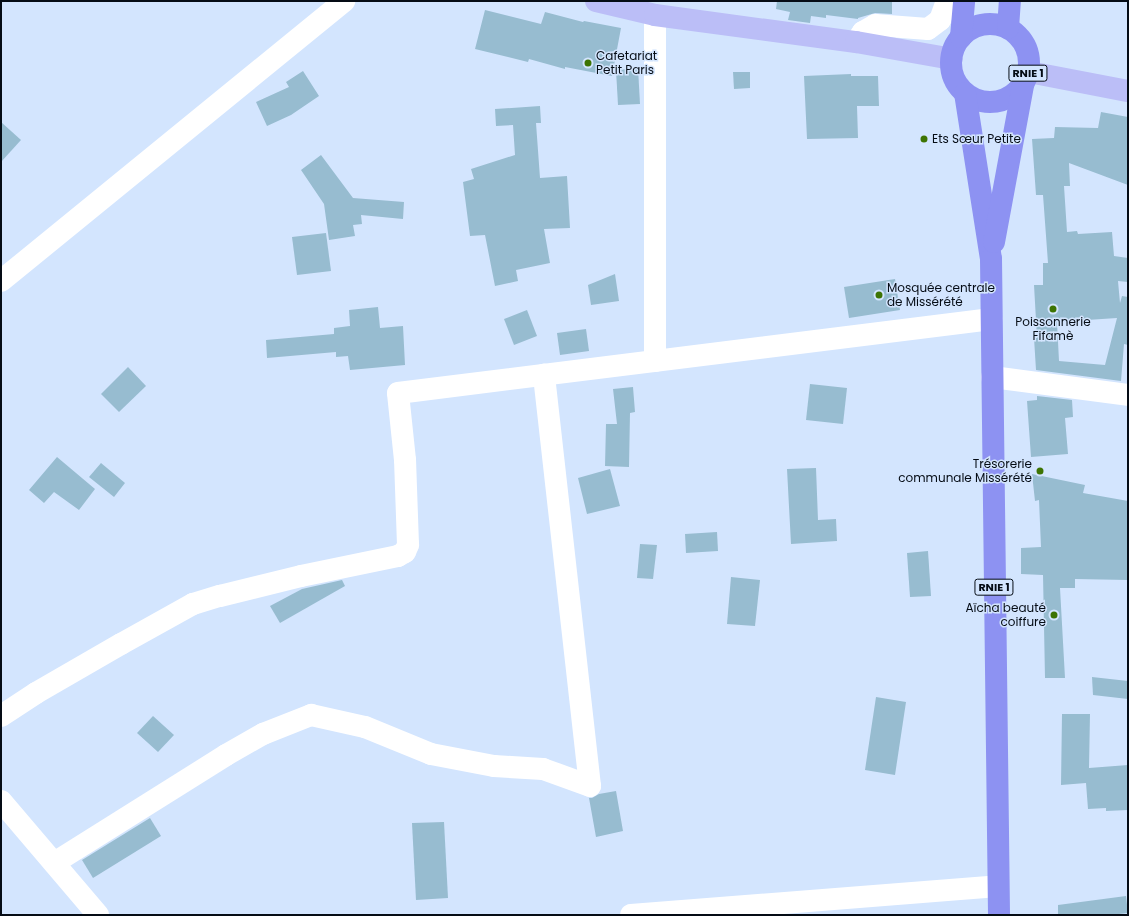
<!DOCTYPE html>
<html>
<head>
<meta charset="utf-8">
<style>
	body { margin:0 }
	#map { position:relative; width:1129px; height:916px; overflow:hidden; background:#d3e5fe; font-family:Poppins,sans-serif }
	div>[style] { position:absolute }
	.building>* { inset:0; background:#97bcd0 }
	.minor>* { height:22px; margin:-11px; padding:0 11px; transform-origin:11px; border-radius:11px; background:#fff }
	.major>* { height:22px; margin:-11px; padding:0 11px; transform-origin:11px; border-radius:11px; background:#bbbef7 }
	.highway>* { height:22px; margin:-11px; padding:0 11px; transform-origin:11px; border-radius:11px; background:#8d92f2 }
	.highway>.ring { margin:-11px; padding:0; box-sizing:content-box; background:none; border:22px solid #8d92f2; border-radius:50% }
	.dots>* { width:11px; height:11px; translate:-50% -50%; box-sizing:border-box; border:2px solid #d3e5fe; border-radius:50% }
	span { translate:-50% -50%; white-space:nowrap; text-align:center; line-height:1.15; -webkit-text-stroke:3px #d3e5fe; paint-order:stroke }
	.shield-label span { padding:1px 3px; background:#d3e5fe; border:1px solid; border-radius:3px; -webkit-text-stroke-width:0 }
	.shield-label { font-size:11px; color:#050c15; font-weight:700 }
	.poi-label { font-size:12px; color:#050c15 }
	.left { translate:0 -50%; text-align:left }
	.right { translate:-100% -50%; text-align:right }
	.frame { position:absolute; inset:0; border:2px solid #050c15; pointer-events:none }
</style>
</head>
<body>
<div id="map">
	<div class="building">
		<div style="clip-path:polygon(777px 1px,892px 1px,892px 14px,875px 13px,858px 18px,858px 19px,826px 15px,826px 18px,811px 16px,810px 23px,788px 20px,790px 12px,776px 9px)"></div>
		<div style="clip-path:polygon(485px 10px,541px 24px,545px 12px,583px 22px,584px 21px,621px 28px,612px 76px,565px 67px,565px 69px,529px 59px,528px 62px,475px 49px)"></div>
		<div style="clip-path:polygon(638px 68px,640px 104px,618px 105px,616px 70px)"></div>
		<div style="clip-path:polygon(303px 71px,319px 96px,291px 115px,267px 126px,256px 102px,289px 87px,286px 82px)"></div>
		<div style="clip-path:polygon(733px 72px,750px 72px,750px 88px,734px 89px)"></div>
		<div style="clip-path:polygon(851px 74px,851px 76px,878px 76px,879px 106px,857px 106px,858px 138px,807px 139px,804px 76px)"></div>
		<div style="clip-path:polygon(540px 106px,541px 123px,536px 123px,540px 178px,567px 176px,570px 228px,544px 229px,550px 263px,516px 270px,518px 281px,495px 286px,485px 235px,470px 236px,463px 182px,474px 179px,471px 169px,515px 155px,513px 125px,496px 126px,495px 109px)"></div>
		<div style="clip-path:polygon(evenodd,1101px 112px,1128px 117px,1128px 185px,1069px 163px,1070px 186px,1064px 186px,1067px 232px,1077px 231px,1078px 234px,1112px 232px,1114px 256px,1128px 258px,1128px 282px,1118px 281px,1120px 303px,1122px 296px,1128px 297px,1128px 345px,1124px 344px,1121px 381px,1036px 370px,1034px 338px,1037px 338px,1034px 285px,1043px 285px,1043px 263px,1048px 263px,1043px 195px,1036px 195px,1032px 139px,1054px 138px,1055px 127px,1098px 128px,1101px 112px,1117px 318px,1105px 365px,1059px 361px,1057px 322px,1117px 318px)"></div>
		<div style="clip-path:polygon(1px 122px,21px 140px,1px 162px)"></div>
		<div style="clip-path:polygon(321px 155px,353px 198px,404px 202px,403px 219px,361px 215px,362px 224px,353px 225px,355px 236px,329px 240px,324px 204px,301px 170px)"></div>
		<div style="clip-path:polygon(326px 233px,331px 271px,297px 275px,292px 237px)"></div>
		<div style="clip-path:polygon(615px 274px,619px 301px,591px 305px,588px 285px)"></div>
		<div style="clip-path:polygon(895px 279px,900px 310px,849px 318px,844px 287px)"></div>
		<div style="clip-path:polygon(378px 307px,380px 328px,403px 326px,405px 365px,350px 370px,348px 356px,336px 357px,336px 352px,267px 358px,266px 340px,334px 334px,334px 328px,350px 326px,349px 310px)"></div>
		<div style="clip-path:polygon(527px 310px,537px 336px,514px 345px,504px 319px)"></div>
		<div style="clip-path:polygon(586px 329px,589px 351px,560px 355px,557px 333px)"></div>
		<div style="clip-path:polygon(128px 367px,146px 386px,119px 412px,101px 394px)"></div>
		<div style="clip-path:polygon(810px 384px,847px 388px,843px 424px,806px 420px)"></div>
		<div style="clip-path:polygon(633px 387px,635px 412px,630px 413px,629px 467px,605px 466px,606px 424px,617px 424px,613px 389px)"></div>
		<div style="clip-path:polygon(1037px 396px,1072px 400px,1073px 417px,1065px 418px,1068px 454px,1031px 457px,1027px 401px,1037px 400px)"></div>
		<div style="clip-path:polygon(57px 457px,95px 489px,79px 510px,54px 492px,44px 503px,29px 490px)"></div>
		<div style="clip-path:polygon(101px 463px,125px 483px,114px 497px,89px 477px)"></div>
		<div style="clip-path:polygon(816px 468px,818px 520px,836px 519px,837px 541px,791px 544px,787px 469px)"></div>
		<div style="clip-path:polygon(610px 469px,620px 506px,587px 514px,578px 478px)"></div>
		<div style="clip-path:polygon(1032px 474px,1085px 485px,1083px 493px,1128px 501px,1128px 580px,1075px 579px,1075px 588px,1060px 588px,1065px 678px,1045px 678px,1043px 575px,1021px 574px,1021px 548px,1041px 547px,1039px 500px,1035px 501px)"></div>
		<div style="clip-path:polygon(717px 532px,718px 551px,686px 553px,685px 534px)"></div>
		<div style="clip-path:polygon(640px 544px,657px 545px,653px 579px,637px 578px)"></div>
		<div style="clip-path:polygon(928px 551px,931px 596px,910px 597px,907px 553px)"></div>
		<div style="clip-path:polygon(731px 577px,760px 580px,755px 626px,727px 624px)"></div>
		<div style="clip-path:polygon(342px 580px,345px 586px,280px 623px,270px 606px,302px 589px)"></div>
		<div style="clip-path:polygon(1092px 677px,1128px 681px,1128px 699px,1093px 695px)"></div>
		<div style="clip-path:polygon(876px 697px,906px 702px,895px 775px,865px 770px)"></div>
		<div style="clip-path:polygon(1062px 714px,1090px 714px,1089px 768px,1128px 765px,1128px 810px,1106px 811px,1106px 808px,1088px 809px,1086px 783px,1061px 785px)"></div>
		<div style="clip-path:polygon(153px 716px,174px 735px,158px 752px,137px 733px)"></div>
		<div style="clip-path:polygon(616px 791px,623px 831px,596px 837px,589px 798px,592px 798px,599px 794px)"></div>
		<div style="clip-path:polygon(150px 818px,161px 836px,93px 878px,82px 860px)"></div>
		<div style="clip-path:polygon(444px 822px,448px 898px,416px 900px,412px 823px)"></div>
		<div style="clip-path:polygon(1126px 896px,1128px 913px,1110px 915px,1058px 915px,1058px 905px)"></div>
	</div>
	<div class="minor">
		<div style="left:655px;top:15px;width:346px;rotate:90deg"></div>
		<div style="left:856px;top:42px;width:12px;rotate:-55deg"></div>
		<div style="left:863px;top:32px;width:14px;rotate:-30deg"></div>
		<div style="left:875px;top:25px;width:53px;rotate:4.3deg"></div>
		<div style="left:928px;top:29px;width:15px;rotate:-37deg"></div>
		<div style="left:940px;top:20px;width:20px;rotate:-70deg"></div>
		<div style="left:1px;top:281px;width:443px;rotate:-39.2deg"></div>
		<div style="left:992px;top:377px;width:137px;rotate:7.5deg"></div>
		<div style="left:1px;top:716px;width:42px;rotate:-33.3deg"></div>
		<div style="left:36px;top:693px;width:98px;rotate:-30deg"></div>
		<div style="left:121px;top:644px;width:82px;rotate:-29.1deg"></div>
		<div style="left:193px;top:604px;width:28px;rotate:-17deg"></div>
		<div style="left:220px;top:596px;width:83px;rotate:-13.9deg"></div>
		<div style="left:301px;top:576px;width:99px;rotate:-11.7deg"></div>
		<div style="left:398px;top:556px;width:8px;rotate:-30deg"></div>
		<div style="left:405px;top:552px;width:8px;rotate:-67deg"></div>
		<div style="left:408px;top:545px;width:85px;rotate:-92deg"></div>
		<div style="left:405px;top:460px;width:67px;rotate:-96deg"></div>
		<div style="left:398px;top:393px;width:598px;rotate:-7.11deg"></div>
		<div style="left:1px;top:801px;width:150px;rotate:49.6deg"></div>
		<div style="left:54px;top:863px;width:203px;rotate:-32.1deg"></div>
		<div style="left:226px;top:755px;width:43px;rotate:-29.6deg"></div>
		<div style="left:263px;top:734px;width:52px;rotate:-21.6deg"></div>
		<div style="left:311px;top:715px;width:55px;rotate:12.5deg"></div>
		<div style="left:365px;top:727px;width:71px;rotate:22.2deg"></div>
		<div style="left:431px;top:754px;width:64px;rotate:10.8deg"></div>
		<div style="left:494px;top:766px;width:49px;rotate:3.5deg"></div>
		<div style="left:543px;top:769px;width:50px;rotate:19.9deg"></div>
		<div style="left:590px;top:786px;width:414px;rotate:-96.4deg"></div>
		<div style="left:631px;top:915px;width:368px;rotate:-4.5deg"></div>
	</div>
	<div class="major">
		<div style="left:596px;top:1px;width:61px;rotate:13.3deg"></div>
		<div style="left:655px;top:15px;width:203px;rotate:7.7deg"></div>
		<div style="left:856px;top:42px;width:97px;rotate:10deg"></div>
		<div style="left:1029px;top:72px;width:101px;rotate:10.9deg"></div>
	</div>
	<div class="highway">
		<div class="ring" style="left:951px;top:24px;width:56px;height:56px"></div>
		<div style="left:1008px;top:28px;width:27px;rotate:-86deg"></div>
		<div style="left:961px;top:37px;width:36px;rotate:-85deg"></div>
		<div style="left:965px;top:93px;width:168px;rotate:81.1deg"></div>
		<div style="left:991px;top:259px;width:656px;rotate:89.3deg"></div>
		<div style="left:994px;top:242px;width:160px;rotate:-79.5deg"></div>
	</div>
	<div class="dots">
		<div style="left:588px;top:63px;background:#3d7403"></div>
		<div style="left:924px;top:139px;background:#3d7403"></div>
		<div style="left:879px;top:295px;background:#3d7403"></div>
		<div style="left:1053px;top:309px;background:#3d7403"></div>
		<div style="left:1040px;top:471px;background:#3d7403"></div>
		<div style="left:1054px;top:615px;background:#3d7403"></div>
	</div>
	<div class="shield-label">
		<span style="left:1028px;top:73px">RNIE 1</span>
		<span style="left:994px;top:587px">RNIE 1</span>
	</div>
	<div class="poi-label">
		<span class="left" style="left:596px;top:63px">Cafetariat<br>Petit Paris</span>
		<span class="left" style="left:932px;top:139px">Ets Sœur Petite</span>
		<span class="left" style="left:887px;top:295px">Mosquée centrale<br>de Missérété</span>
		<span style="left:1053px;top:329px">Poissonnerie<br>Fifamè</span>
		<span class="right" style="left:1032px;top:471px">Trésorerie<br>communale Missérété</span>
		<span class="right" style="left:1046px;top:615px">Aïcha beauté<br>coiffure</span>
	</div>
	<div class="frame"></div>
</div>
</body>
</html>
